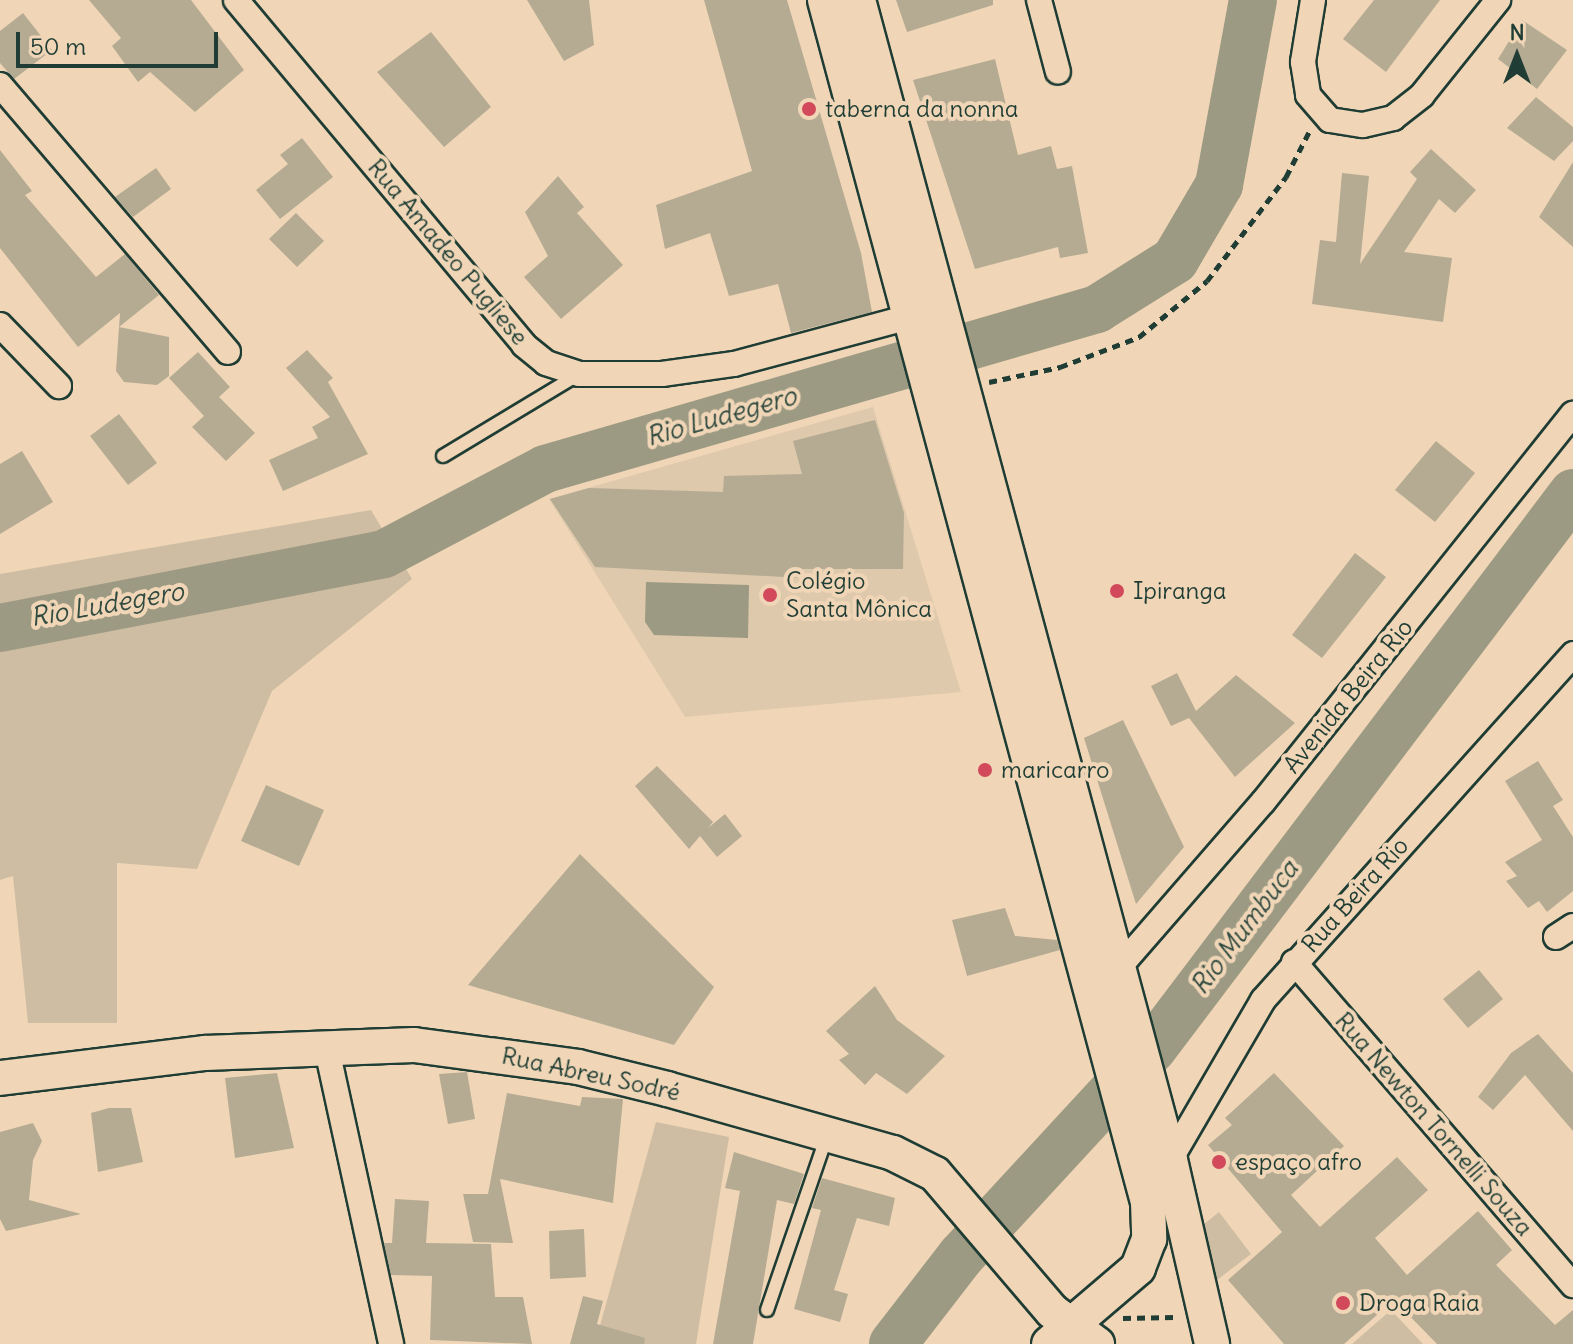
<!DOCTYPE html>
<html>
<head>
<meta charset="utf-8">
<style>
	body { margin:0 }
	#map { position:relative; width:1573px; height:1344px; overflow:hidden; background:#f0d6b7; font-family:Delius,sans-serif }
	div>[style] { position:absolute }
	.built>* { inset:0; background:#dec9ac }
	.green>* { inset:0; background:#cebda2 }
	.water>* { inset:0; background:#9d9a83 }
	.river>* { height:48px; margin:-24px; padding:0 24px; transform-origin:24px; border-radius:24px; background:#9d9a83 }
	.building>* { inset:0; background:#b5ab93 }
	.path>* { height:5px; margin-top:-2.5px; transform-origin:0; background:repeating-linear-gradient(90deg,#1f3d34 0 8px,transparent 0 14px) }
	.roads { filter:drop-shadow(2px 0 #1f3d34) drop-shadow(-2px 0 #1f3d34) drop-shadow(0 2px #1f3d34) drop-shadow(0 -2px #1f3d34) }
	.lane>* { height:12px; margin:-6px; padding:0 6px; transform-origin:6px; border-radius:6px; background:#f0d6b7 }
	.street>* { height:24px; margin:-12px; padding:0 12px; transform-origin:12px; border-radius:12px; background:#f0d6b7 }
	.secondary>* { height:34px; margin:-17px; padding:0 17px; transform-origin:17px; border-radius:17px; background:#f0d6b7 }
	.dots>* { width:22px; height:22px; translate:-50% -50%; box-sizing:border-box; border:4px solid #f0d6b7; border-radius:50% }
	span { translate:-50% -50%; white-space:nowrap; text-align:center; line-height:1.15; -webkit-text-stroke:8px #f0d6b7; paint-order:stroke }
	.poi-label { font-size:24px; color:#1f3d34 }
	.left { translate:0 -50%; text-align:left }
	.street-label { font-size:24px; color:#1f3d34 }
	.water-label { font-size:26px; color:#324b40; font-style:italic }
	.north { position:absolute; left:1477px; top:16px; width:80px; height:80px; -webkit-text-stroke:6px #f0d6b7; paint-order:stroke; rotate:0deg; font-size:22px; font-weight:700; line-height:32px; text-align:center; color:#1f3d34 }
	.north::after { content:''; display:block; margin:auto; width:28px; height:36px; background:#1f3d34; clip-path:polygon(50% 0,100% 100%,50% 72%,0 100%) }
	.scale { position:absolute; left:16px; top:32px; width:202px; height:36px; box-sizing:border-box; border:4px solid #1f3d34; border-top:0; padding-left:10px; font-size:24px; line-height:28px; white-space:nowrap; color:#1f3d34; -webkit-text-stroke:6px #f0d6b7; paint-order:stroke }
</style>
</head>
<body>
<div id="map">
	<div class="built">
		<div style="clip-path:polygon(873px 407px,961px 692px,685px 717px,549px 499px)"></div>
	</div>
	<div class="green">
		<div style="clip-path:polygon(371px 510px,412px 579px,272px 691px,197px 869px,117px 863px,117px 1023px,28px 1023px,13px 876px,0 880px,0 574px)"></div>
		<div style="clip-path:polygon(656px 1122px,729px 1137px,696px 1344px,595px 1344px)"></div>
		<div style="clip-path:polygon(1219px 1212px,1251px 1254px,1213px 1283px,1203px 1225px)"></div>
		<div style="clip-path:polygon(1391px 1310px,1423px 1344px,1352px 1344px)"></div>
	</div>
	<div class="water">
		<div style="clip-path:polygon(646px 582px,749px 585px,748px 638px,654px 635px,645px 622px)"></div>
	</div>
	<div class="river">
		<div style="left:0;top:628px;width:391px;rotate:-10.9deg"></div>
		<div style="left:384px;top:554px;width:182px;rotate:-27.8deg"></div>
		<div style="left:545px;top:469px;width:575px;rotate:-16.16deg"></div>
		<div style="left:1097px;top:309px;width:92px;rotate:-32.1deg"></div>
		<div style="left:1175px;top:260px;width:87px;rotate:-59.6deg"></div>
		<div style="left:1219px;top:185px;width:188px;rotate:-79.6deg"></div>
		<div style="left:893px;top:1344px;width:111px;rotate:-52.3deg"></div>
		<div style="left:961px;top:1256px;width:283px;rotate:-47.3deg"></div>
		<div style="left:1153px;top:1048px;width:696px;rotate:-52.88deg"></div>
	</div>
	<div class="building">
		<div style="clip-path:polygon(89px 0,191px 0,244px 70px,195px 112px,150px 72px,138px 82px,112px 46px,121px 38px)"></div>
		<div style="clip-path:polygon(527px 0,589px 0,594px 45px,564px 61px)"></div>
		<div style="clip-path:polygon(704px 0,787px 0,861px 253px,872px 312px,791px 333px,778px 284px,729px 296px,710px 233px,665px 249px,656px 205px,752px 171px)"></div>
		<div style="clip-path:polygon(896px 0,993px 0,993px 5px,907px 32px)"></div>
		<div style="clip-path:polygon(1374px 0,1440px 0,1386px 72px,1343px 39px)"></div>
		<div style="clip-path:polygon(23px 13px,52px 50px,14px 79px,0 63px,0 31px)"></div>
		<div style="clip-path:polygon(1522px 20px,1567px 50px,1537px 89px,1498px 59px)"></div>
		<div style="clip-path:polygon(431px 32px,491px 107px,444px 147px,377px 72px)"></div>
		<div style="clip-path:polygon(995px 59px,1018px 155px,1051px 146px,1057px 169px,1072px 166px,1088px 253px,1060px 258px,1058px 247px,975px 269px,913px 80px)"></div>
		<div style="clip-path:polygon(1536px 97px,1573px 127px,1573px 141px,1554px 161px,1507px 128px)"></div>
		<div style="clip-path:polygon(302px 138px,333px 177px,280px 219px,256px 190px,288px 164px,280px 155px)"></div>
		<div style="clip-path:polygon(1431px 149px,1476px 190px,1455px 213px,1439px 199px,1404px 252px,1452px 258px,1443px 322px,1312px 304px,1320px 240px,1336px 242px,1342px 173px,1369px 176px,1360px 264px,1417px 179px,1410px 172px)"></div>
		<div style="clip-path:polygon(0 150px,32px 191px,25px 195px,96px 277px,125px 254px,159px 295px,119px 327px,120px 313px,78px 347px,0 248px)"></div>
		<div style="clip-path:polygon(1573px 162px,1573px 247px,1539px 217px)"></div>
		<div style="clip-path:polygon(156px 168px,171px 189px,133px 217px,115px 197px)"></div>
		<div style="clip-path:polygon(558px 176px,584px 207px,577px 213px,623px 265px,561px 319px,524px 277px,548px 256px,525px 212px)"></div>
		<div style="clip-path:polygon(296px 213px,324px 241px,297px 267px,269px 239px)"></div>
		<div style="clip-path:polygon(119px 327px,169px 337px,169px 376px,157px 385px,124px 382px,116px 371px)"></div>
		<div style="clip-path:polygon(307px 350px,333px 378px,328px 382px,368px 454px,283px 491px,269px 460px,318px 438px,312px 427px,330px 417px,286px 368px)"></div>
		<div style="clip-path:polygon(198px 352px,230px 387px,219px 397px,255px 433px,226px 461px,192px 427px,204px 416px,169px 378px)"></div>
		<div style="clip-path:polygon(119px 414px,157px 463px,128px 485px,90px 436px)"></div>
		<div style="clip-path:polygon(875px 420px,904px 513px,903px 569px,803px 569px,803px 578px,595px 567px,550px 499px,589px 488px,723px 492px,724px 476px,802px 474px,793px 441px)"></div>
		<div style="clip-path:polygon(1436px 441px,1475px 473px,1435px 522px,1395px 490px)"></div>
		<div style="clip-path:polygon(22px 451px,53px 502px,0 534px,0 464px)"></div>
		<div style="clip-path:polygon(1355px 553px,1386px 577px,1322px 658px,1292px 635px)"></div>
		<div style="clip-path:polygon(1177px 673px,1196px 711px,1236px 675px,1295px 723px,1235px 777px,1189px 718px,1171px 726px,1151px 686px)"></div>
		<div style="clip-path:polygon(1123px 720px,1184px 847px,1136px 904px,1084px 738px)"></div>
		<div style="clip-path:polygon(1538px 761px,1563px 800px,1553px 806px,1573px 837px,1573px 891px,1547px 912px,1539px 901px,1528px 908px,1506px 881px,1517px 876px,1505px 862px,1542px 840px,1505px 781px)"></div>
		<div style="clip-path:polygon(657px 766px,713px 822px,708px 828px,725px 814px,742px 836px,717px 857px,700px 836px,689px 849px,635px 786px)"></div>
		<div style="clip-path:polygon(266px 785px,324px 810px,299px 866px,241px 841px)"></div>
		<div style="clip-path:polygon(580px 854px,714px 987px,674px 1045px,468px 985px)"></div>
		<div style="clip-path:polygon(1005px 908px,1015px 936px,1057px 940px,1060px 950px,967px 976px,952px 920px)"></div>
		<div style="clip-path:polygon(1479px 970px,1503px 999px,1468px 1028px,1443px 999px)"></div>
		<div style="clip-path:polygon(875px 986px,897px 1020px,945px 1056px,907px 1094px,876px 1073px,865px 1085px,839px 1060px,849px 1054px,826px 1031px)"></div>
		<div style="clip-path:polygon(1538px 1034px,1573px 1073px,1573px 1131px,1525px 1075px,1493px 1110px,1478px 1097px,1511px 1053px)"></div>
		<div style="clip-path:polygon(467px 1072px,475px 1119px,448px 1124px,439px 1074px)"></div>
		<div style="clip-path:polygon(277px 1073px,294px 1148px,235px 1158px,225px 1078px)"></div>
		<div style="clip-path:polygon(1274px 1073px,1344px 1146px,1291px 1195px,1320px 1227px,1397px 1157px,1428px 1190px,1375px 1238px,1407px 1275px,1478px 1211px,1512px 1250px,1496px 1265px,1555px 1325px,1573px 1310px,1573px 1344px,1437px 1344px,1394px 1300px,1344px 1344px,1284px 1344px,1228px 1280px,1282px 1232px,1208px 1145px,1232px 1125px,1225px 1118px)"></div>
		<div style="clip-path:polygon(507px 1093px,580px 1106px,582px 1097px,623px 1099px,613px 1203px,500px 1179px,513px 1243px,473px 1242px,463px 1194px,488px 1194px)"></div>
		<div style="clip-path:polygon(109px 1108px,131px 1108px,143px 1162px,98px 1172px,91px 1113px)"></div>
		<div style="clip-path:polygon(33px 1123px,42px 1141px,33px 1160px,29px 1200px,81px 1214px,6px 1231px,0 1219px,0 1132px)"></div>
		<div style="clip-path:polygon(734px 1152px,804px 1174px,794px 1204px,777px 1200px,753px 1344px,713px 1344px,740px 1191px,725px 1188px)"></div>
		<div style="clip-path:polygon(822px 1178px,895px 1198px,889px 1226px,857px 1218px,834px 1290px,848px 1294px,840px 1322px,794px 1309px,821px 1210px,812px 1208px)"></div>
		<div style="clip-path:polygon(395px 1199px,429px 1201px,426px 1243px,491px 1244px,495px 1297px,523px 1297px,532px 1344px,430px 1340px,432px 1276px,391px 1275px,384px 1243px,392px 1243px)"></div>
		<div style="clip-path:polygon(584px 1229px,586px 1277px,550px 1279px,549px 1231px)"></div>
		<div style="clip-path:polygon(583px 1296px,603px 1301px,597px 1324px,645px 1338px,644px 1344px,570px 1344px)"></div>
	</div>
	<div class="path">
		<div style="left:989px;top:382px;width:73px;rotate:-11.9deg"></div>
		<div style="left:1060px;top:367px;width:85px;rotate:-20.8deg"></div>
		<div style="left:1139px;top:337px;width:88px;rotate:-39.5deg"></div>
		<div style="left:1207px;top:281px;width:131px;rotate:-52.8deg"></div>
		<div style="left:1286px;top:177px;width:51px;rotate:-62.9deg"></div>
		<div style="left:1123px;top:1318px;width:52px;rotate:-1.1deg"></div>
	</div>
	<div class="roads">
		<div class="lane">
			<div style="left:443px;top:456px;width:159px;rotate:-31.1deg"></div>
			<div style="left:767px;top:1310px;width:184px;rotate:-71deg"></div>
		</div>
		<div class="street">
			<div style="left:236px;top:0;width:449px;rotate:50.1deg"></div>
			<div style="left:524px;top:345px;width:28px;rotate:39deg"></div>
			<div style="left:546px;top:363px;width:35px;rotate:18deg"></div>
			<div style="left:579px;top:374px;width:83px"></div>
			<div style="left:662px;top:374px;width:73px;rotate:-7.9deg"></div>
			<div style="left:734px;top:364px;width:182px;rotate:-15deg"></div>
			<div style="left:1039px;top:0;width:74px;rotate:75.2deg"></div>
			<div style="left:1313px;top:0;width:63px;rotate:99.2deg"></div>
			<div style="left:1303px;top:62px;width:33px;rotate:81deg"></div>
			<div style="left:1308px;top:95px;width:33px;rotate:49deg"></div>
			<div style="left:1330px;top:120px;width:33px;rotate:9deg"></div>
			<div style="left:1363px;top:125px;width:31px;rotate:-13deg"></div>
			<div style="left:1393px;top:118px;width:37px;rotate:-38deg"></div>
			<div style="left:1422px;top:95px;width:122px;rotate:-51.3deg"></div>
			<div style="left:0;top:85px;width:351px;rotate:49.5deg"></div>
			<div style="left:0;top:325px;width:85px;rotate:46deg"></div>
			<div style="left:1556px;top:937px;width:20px;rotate:-33deg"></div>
			<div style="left:1294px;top:962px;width:427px;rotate:49.2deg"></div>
			<div style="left:1116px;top:971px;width:224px;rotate:-49deg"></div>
			<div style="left:1263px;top:802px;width:497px;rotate:-51.4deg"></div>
			<div style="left:326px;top:1045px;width:306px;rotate:77.7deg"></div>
			<div style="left:1170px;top:1160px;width:185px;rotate:-59.8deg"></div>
			<div style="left:1263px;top:1000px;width:465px;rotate:-48.1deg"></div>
		</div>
		<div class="secondary">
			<div style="left:825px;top:0;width:1245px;rotate:74.96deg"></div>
			<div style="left:1148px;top:1202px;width:37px;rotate:88deg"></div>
			<div style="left:1149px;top:1239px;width:31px;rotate:111deg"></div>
			<div style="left:1138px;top:1268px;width:117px;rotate:139.5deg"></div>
			<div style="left:858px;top:0;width:1201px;rotate:74.95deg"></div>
			<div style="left:1170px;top:1160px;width:189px;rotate:77.1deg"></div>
			<div style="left:0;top:1078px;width:207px;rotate:-7deg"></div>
			<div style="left:205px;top:1053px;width:209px;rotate:-2.2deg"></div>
			<div style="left:414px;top:1045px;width:165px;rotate:7.6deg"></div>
			<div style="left:578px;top:1067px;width:92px;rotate:13.9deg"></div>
			<div style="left:667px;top:1089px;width:235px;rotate:15.8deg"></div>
			<div style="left:893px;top:1153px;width:47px;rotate:26.6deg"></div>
			<div style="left:935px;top:1174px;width:180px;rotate:49.5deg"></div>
			<div style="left:1052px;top:1311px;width:56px;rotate:36.3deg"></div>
		</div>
	</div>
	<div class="dots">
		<div style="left:809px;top:109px;background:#d1495b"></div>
		<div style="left:1117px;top:591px;background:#d1495b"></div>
		<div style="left:770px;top:595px;background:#d1495b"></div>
		<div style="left:985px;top:770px;background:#d1495b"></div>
		<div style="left:1219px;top:1162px;background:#d1495b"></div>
		<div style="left:1343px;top:1303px;background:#d1495b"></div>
	</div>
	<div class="poi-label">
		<span class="left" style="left:825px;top:109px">taberna da nonna</span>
		<span class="left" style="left:786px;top:595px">Colégio<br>Santa Mônica</span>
		<span class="left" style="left:1133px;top:591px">Ipiranga</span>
		<span class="left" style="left:1001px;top:770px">maricarro</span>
		<span class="left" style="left:1235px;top:1162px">espaço afro</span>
		<span class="left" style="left:1359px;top:1303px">Droga Raia</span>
	</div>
	<div class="street-label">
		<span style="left:448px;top:252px;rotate:50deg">Rua Amadeo Pugliese</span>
		<span style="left:1348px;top:696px;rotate:-51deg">Avenida Beira Rio</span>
		<span style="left:1355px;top:895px;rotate:-48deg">Rua Beira Rio</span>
		<span style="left:591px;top:1074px;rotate:12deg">Rua Abreu Sodré</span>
		<span style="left:1434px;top:1124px;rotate:49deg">Rua Newton Tornelli Souza</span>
	</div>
	<div class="water-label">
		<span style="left:721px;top:416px;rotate:-16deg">Rio Ludegero</span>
		<span style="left:107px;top:604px;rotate:-10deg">Rio Ludegero</span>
		<span style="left:1244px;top:927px;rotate:-53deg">Rio Mumbuca</span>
	</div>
	<div class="north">N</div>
	<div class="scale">50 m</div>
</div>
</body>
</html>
